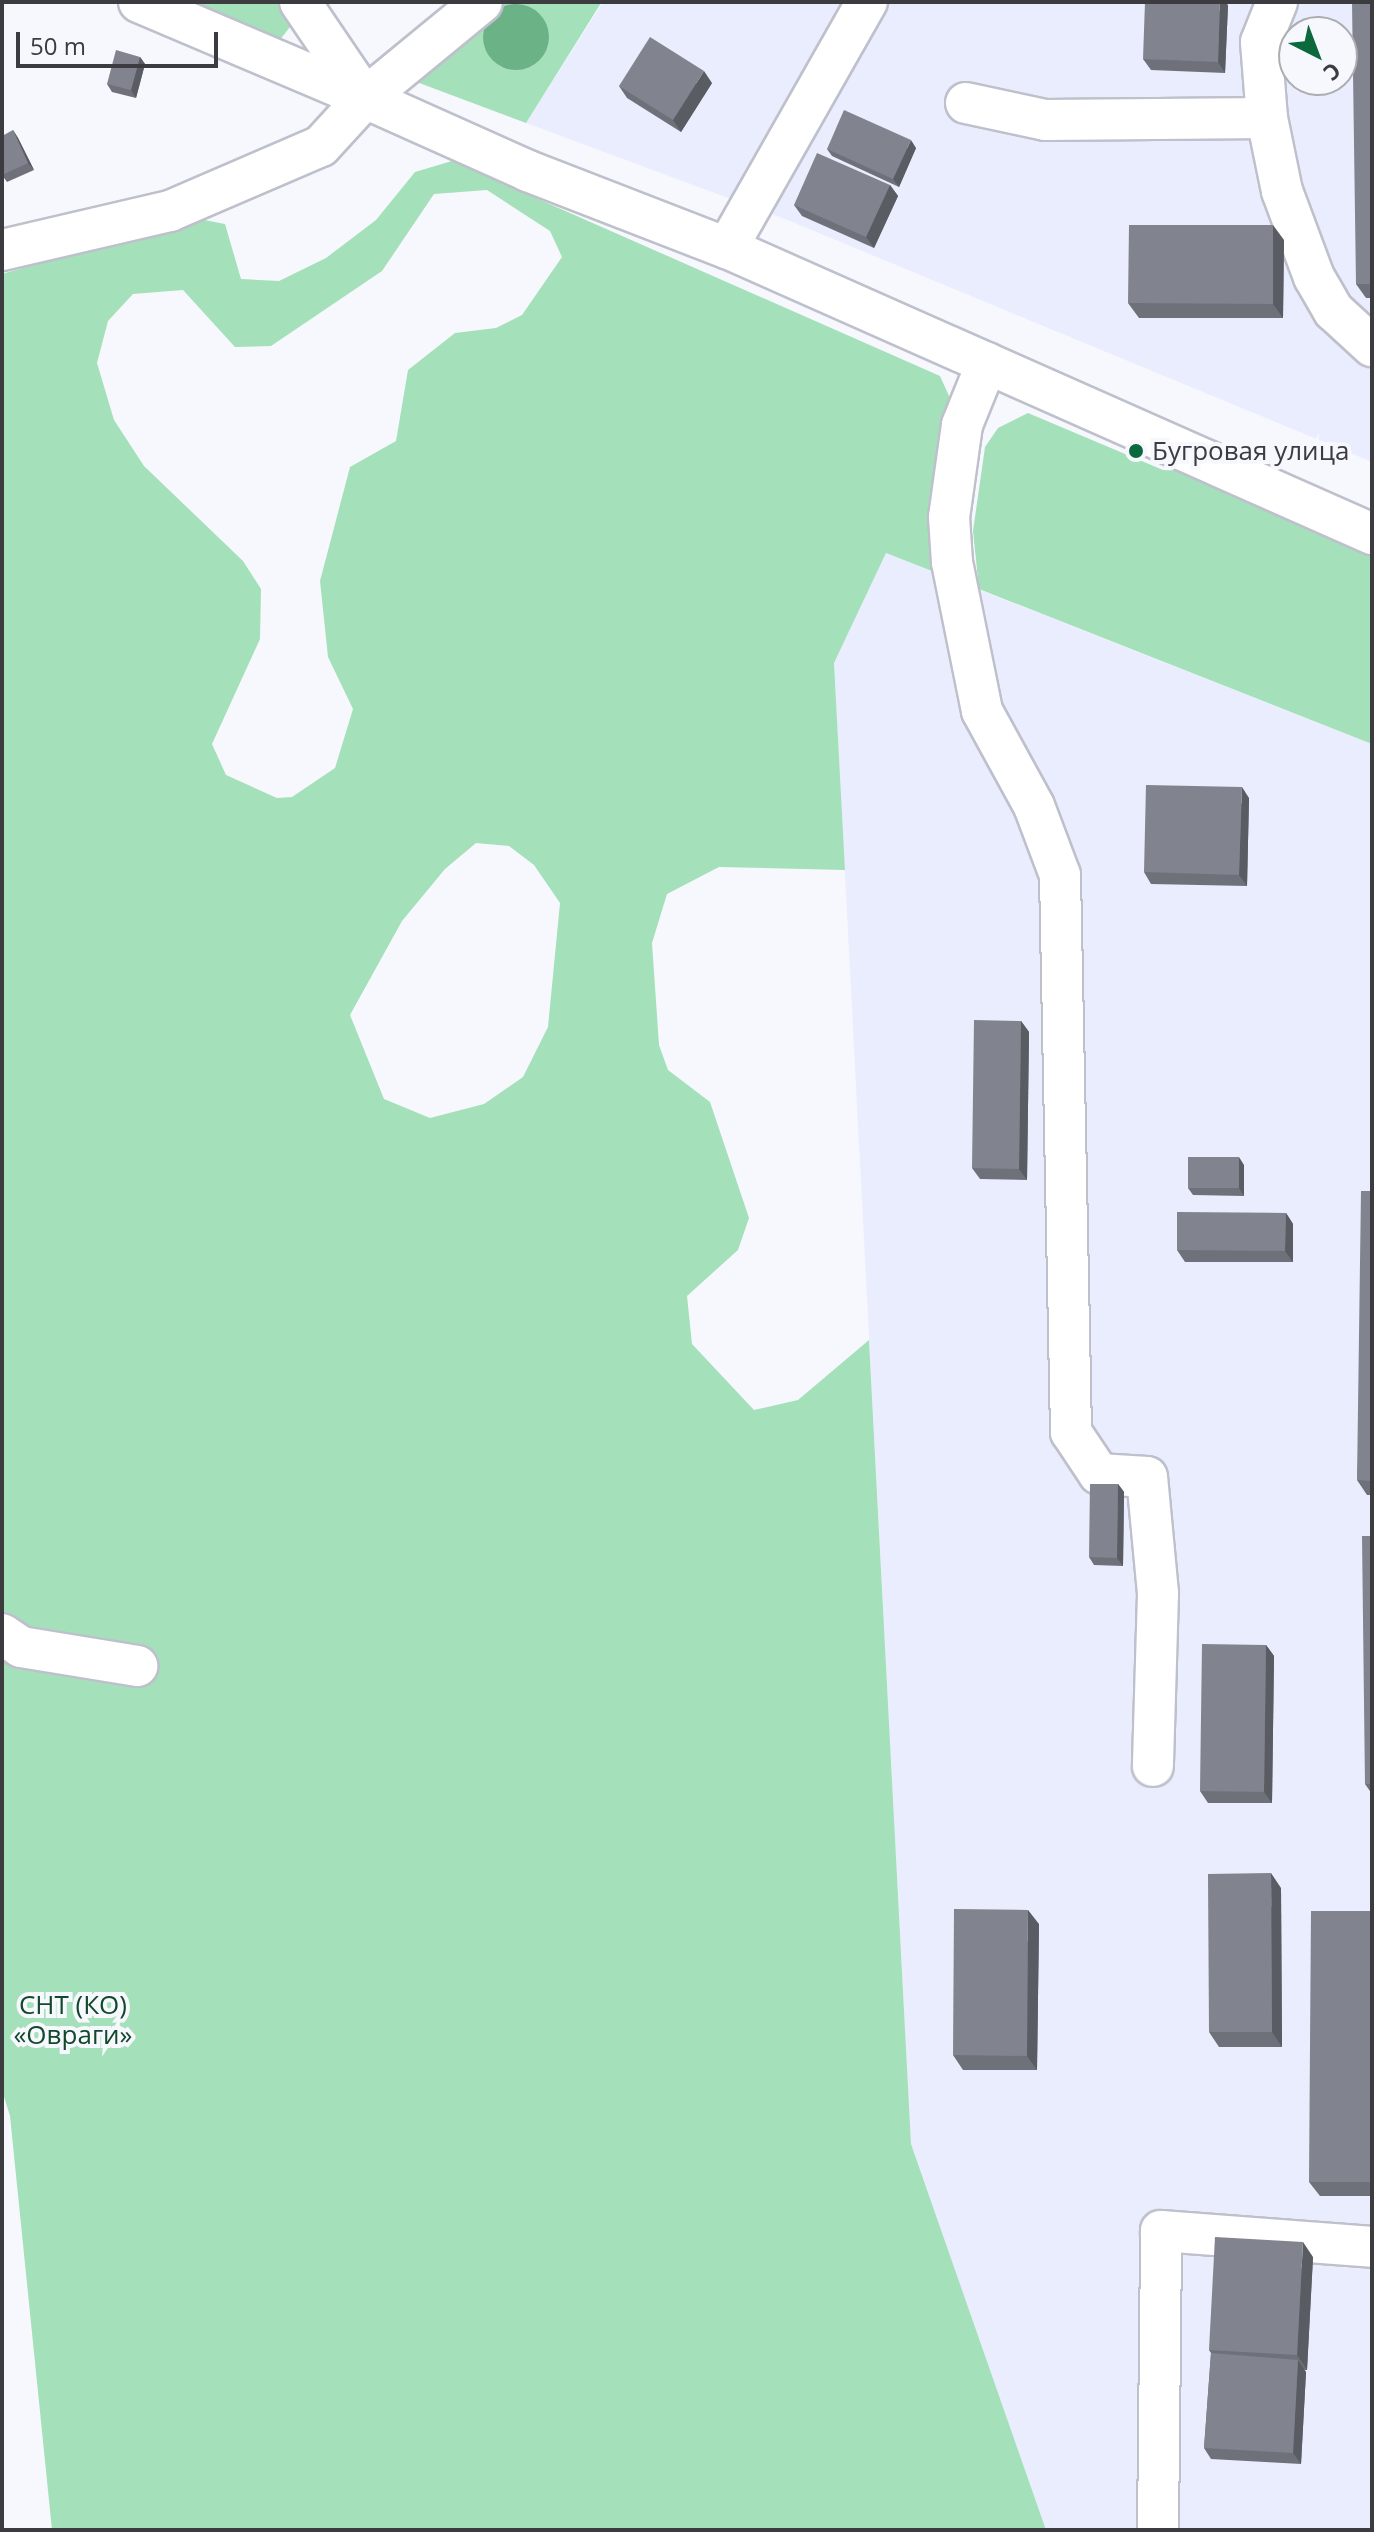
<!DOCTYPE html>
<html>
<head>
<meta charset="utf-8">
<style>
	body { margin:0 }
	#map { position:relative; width:1374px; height:2532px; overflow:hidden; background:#f7f8fd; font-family:"Open Sans",sans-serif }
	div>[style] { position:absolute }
	.built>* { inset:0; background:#eaedfd }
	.green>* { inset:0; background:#a4e0b9 }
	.water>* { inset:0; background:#6bb386 }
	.round { border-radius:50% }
	.roads { filter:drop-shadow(2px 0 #bec0cc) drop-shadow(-2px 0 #bec0cc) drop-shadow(0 2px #bec0cc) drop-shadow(0 -2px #bec0cc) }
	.minor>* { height:40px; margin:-20px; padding:0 20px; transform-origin:20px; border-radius:20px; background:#fff }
	.wall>* { inset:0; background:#6f717a }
	.shaded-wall>* { inset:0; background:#5a5c63 }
	.building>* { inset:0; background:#81838e }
	.dots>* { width:22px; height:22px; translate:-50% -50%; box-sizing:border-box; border:4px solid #f7f8fd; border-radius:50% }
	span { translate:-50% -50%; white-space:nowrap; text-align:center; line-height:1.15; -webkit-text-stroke:8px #f7f8fd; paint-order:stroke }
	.poi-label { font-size:26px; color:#3b3b40 }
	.left { translate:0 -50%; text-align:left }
	.park-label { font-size:26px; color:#11492b }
	.frame { position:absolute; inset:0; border:4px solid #3b3b40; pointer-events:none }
	.north { position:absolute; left:1278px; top:16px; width:80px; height:80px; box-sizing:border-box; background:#f7f8fd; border:2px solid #acacb1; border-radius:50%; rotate:138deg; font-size:22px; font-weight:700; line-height:32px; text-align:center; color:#3b3b40 }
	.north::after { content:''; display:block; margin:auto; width:28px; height:36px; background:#0c693d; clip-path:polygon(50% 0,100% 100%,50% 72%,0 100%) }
	.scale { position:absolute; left:16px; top:32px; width:202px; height:36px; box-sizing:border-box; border:4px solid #3b3b40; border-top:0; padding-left:10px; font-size:24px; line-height:28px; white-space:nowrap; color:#3b3b40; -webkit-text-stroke:6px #f7f8fd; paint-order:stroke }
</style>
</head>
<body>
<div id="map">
	<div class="built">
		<div style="clip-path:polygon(evenodd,603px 2px,1372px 2px,1372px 462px,785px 219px,526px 123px,603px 2px,1294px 32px,1342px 32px,1342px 80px,1294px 80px,1294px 32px)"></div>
		<div style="clip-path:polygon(886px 553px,1372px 744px,1372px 2530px,1046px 2530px,911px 2144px,834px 663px)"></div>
	</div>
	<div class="green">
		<div style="clip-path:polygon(181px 2px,278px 2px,293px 23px,279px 41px)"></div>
		<div style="clip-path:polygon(492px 2px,601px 3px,526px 123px,406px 78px)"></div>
		<div style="clip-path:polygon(evenodd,452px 161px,940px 376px,950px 398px,930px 503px,937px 573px,886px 553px,834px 663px,845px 870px,719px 867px,667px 894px,652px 943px,659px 1045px,668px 1070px,710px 1102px,749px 1218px,738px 1250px,687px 1296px,692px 1344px,754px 1410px,798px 1400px,869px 1340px,911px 2144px,1046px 2530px,52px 2530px,10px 2116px,2px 2090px,2px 274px,194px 218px,225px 224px,241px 279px,279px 281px,326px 258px,376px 220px,415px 172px,452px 161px,487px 190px,550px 231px,562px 257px,522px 315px,496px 328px,455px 333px,408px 370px,396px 441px,350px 467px,320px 581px,328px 657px,353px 709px,335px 768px,292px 797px,277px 798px,226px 775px,212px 744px,260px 639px,261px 589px,243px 561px,144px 466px,114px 420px,97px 363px,108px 321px,133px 294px,183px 290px,235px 347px,271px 346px,382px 271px,434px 194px,487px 190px,452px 161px,476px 843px,509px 846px,534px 865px,560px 903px,548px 1027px,523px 1077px,484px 1104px,430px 1118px,384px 1099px,350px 1015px,402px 921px,445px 869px,476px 843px)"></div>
		<div style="clip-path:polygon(1028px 413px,1163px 470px,1190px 471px,1372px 552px,1372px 744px,979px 589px,973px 531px,985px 447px,998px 428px)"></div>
	</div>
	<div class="water">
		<div class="round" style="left:483px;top:4px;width:66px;height:66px"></div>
	</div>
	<div class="roads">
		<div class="minor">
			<div style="left:139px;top:2px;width:246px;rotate:23deg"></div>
			<div style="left:300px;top:2px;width:116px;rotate:55.9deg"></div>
			<div style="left:365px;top:98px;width:179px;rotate:24.1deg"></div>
			<div style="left:528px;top:171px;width:213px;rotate:21.2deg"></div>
			<div style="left:727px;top:248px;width:706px;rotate:23.91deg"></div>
			<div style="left:1277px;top:2px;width:43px;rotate:111.8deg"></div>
			<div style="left:1261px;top:42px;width:76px;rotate:85.5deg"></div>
			<div style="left:1267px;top:118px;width:75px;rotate:78.4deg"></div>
			<div style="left:1282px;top:191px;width:92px;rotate:69.6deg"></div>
			<div style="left:1314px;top:277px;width:39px;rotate:60deg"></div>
			<div style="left:1334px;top:311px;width:52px;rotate:42.6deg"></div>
			<div style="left:966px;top:103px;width:81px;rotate:12.1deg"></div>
			<div style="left:1045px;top:120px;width:222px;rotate:-0.5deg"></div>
			<div style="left:727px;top:248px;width:283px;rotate:-60.4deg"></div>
			<div style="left:2px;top:250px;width:172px;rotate:-13.1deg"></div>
			<div style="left:170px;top:211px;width:164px;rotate:-23.3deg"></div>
			<div style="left:321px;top:146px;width:65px;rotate:-47.5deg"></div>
			<div style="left:365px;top:98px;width:151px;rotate:-39.4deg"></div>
			<div style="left:987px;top:363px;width:67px;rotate:112deg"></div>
			<div style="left:962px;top:425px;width:93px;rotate:98deg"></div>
			<div style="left:949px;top:517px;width:45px;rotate:86.2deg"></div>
			<div style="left:952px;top:562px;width:152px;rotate:78.6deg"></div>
			<div style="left:982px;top:711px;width:108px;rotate:61.3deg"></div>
			<div style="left:1034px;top:806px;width:74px;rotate:69.4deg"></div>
			<div style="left:1060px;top:875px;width:557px;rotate:88.87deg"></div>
			<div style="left:1071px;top:1432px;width:50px;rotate:56.3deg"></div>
			<div style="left:1099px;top:1474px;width:48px;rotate:3.6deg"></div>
			<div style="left:1147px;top:1477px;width:118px;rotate:84.6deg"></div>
			<div style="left:1158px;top:1594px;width:172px;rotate:91.7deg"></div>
			<div style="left:2px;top:1634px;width:23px;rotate:34deg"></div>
			<div style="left:21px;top:1647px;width:118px;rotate:9.3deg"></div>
			<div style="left:1158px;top:2530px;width:299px;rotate:-89.4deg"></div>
			<div style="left:1161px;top:2231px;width:212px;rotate:4.3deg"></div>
		</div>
	</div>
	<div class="wall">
		<div style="clip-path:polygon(1372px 2px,1372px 298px,1366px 298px,1356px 284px)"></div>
		<div style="clip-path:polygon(1228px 5px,1225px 73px,1151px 70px,1143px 59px)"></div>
		<div style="clip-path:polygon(140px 57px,145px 64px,136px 98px,112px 92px,107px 84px)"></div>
		<div style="clip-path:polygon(712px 83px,681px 132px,627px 98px,619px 86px)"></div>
		<div style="clip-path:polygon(13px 130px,18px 138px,34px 170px,7px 182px,2px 175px)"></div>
		<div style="clip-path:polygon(916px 148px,899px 187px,832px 156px,827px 149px)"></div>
		<div style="clip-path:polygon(890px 185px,898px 196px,874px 248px,802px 216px,794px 205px)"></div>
		<div style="clip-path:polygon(1284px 240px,1283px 318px,1139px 318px,1128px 303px)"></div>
		<div style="clip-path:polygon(1249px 798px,1247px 886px,1151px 884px,1144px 872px)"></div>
		<div style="clip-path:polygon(1021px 1021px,1029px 1032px,1027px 1180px,980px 1179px,972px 1168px)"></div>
		<div style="clip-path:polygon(1244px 1165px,1244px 1196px,1193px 1195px,1188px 1188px)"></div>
		<div style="clip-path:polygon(1372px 1191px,1372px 1495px,1367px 1495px,1357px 1480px)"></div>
		<div style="clip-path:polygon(1286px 1213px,1293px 1224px,1293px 1262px,1185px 1262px,1177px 1250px)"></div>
		<div style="clip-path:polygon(1118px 1484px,1124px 1492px,1123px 1566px,1094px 1565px,1089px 1557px)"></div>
		<div style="clip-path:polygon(1372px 1536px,1372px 1794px,1365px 1784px)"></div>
		<div style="clip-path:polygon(1266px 1645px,1274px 1656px,1272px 1803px,1208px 1803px,1200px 1791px)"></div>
		<div style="clip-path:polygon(1281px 1888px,1282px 2047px,1219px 2047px,1209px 2032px)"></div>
		<div style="clip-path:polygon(1372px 1911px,1372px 2196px,1320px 2196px,1309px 2182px)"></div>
		<div style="clip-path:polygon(1039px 1924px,1037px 2070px,963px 2070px,953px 2055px)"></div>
		<div style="clip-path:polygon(1313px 2257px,1307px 2370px,1304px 2370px,1306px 2372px,1301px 2464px,1211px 2459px,1204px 2448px,1211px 2353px,1209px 2350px)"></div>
	</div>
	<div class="shaded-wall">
		<div style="clip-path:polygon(1220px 2px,1225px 2px,1228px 5px,1225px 73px,1218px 62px)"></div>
		<div style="clip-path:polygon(140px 57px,145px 64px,136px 98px,131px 90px)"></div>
		<div style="clip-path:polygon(704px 71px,712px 83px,681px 132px,673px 120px)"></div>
		<div style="clip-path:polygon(13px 130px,18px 138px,34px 170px,28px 163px)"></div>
		<div style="clip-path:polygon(911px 140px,916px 148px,899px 187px,893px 179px)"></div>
		<div style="clip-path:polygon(890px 185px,898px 196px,874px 248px,866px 237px)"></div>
		<div style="clip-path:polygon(1273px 225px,1284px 240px,1283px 318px,1273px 304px)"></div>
		<div style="clip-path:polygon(1242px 787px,1249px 798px,1247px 886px,1239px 875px)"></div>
		<div style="clip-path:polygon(1021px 1021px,1029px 1032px,1027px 1180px,1019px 1169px)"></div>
		<div style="clip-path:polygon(1239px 1157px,1244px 1165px,1244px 1196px,1239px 1188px)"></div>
		<div style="clip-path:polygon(1286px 1213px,1293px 1224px,1293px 1262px,1285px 1251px)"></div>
		<div style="clip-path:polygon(1118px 1484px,1124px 1492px,1123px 1566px,1117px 1558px)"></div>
		<div style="clip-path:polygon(1266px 1645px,1274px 1656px,1272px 1803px,1264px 1792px)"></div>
		<div style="clip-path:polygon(1271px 1873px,1281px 1888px,1282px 2047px,1272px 2032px)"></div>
		<div style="clip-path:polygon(1028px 1910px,1039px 1924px,1037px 2070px,1027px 2056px)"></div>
		<div style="clip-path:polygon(1303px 2242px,1313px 2257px,1307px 2370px,1297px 2355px)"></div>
		<div style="clip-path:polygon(1298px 2360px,1306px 2372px,1301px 2464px,1293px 2453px)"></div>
	</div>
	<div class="building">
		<div style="clip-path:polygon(1145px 2px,1220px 2px,1218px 62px,1143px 59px)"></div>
		<div style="clip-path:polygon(1352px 2px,1372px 2px,1372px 284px,1356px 284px)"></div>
		<div style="clip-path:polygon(650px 37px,704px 71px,673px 120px,619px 86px)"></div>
		<div style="clip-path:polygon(116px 50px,140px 57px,131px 90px,107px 84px)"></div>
		<div style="clip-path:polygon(844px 110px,911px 140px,893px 179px,827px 149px)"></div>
		<div style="clip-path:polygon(13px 130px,28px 163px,2px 175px,2px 136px)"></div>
		<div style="clip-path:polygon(817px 153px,890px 185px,866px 237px,794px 205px)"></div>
		<div style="clip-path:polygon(1129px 225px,1273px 225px,1273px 304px,1128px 303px)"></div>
		<div style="clip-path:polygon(1146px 785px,1242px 787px,1239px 875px,1144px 872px)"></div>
		<div style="clip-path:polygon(974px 1020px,1021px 1021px,1019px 1169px,972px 1168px)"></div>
		<div style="clip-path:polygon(1188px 1157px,1239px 1157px,1239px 1188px,1188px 1188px)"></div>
		<div style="clip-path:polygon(1361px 1191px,1372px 1191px,1372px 1481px,1357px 1480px)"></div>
		<div style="clip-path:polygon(1177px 1212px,1286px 1213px,1285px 1251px,1177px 1250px)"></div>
		<div style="clip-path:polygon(1090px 1484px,1118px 1484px,1117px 1558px,1089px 1557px)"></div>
		<div style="clip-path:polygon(1362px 1536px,1372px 1536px,1372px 1784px,1365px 1784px)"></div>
		<div style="clip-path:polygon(1202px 1644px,1266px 1645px,1264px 1792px,1200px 1791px)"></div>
		<div style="clip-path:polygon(1271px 1873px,1272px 2032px,1209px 2032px,1208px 1874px)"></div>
		<div style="clip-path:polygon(954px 1909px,1028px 1910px,1027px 2056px,953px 2055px)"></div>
		<div style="clip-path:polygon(1311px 1911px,1372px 1911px,1372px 2182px,1309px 2182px)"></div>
		<div style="clip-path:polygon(1215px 2237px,1303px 2242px,1297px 2355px,1209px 2350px)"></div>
		<div style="clip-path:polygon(1211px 2353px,1298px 2360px,1293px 2453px,1204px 2448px)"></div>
		<div style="clip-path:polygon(1256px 2529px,1290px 2530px,1256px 2530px)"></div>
	</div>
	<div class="dots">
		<div style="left:1136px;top:451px;background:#0c693d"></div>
	</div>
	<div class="poi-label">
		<span class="left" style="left:1152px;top:451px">Бугровая улица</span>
	</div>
	<div class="park-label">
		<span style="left:73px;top:2020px">СНТ (КО)<br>«Овраги»</span>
	</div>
	<div class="frame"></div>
	<div class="north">С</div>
	<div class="scale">50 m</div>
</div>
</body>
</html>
